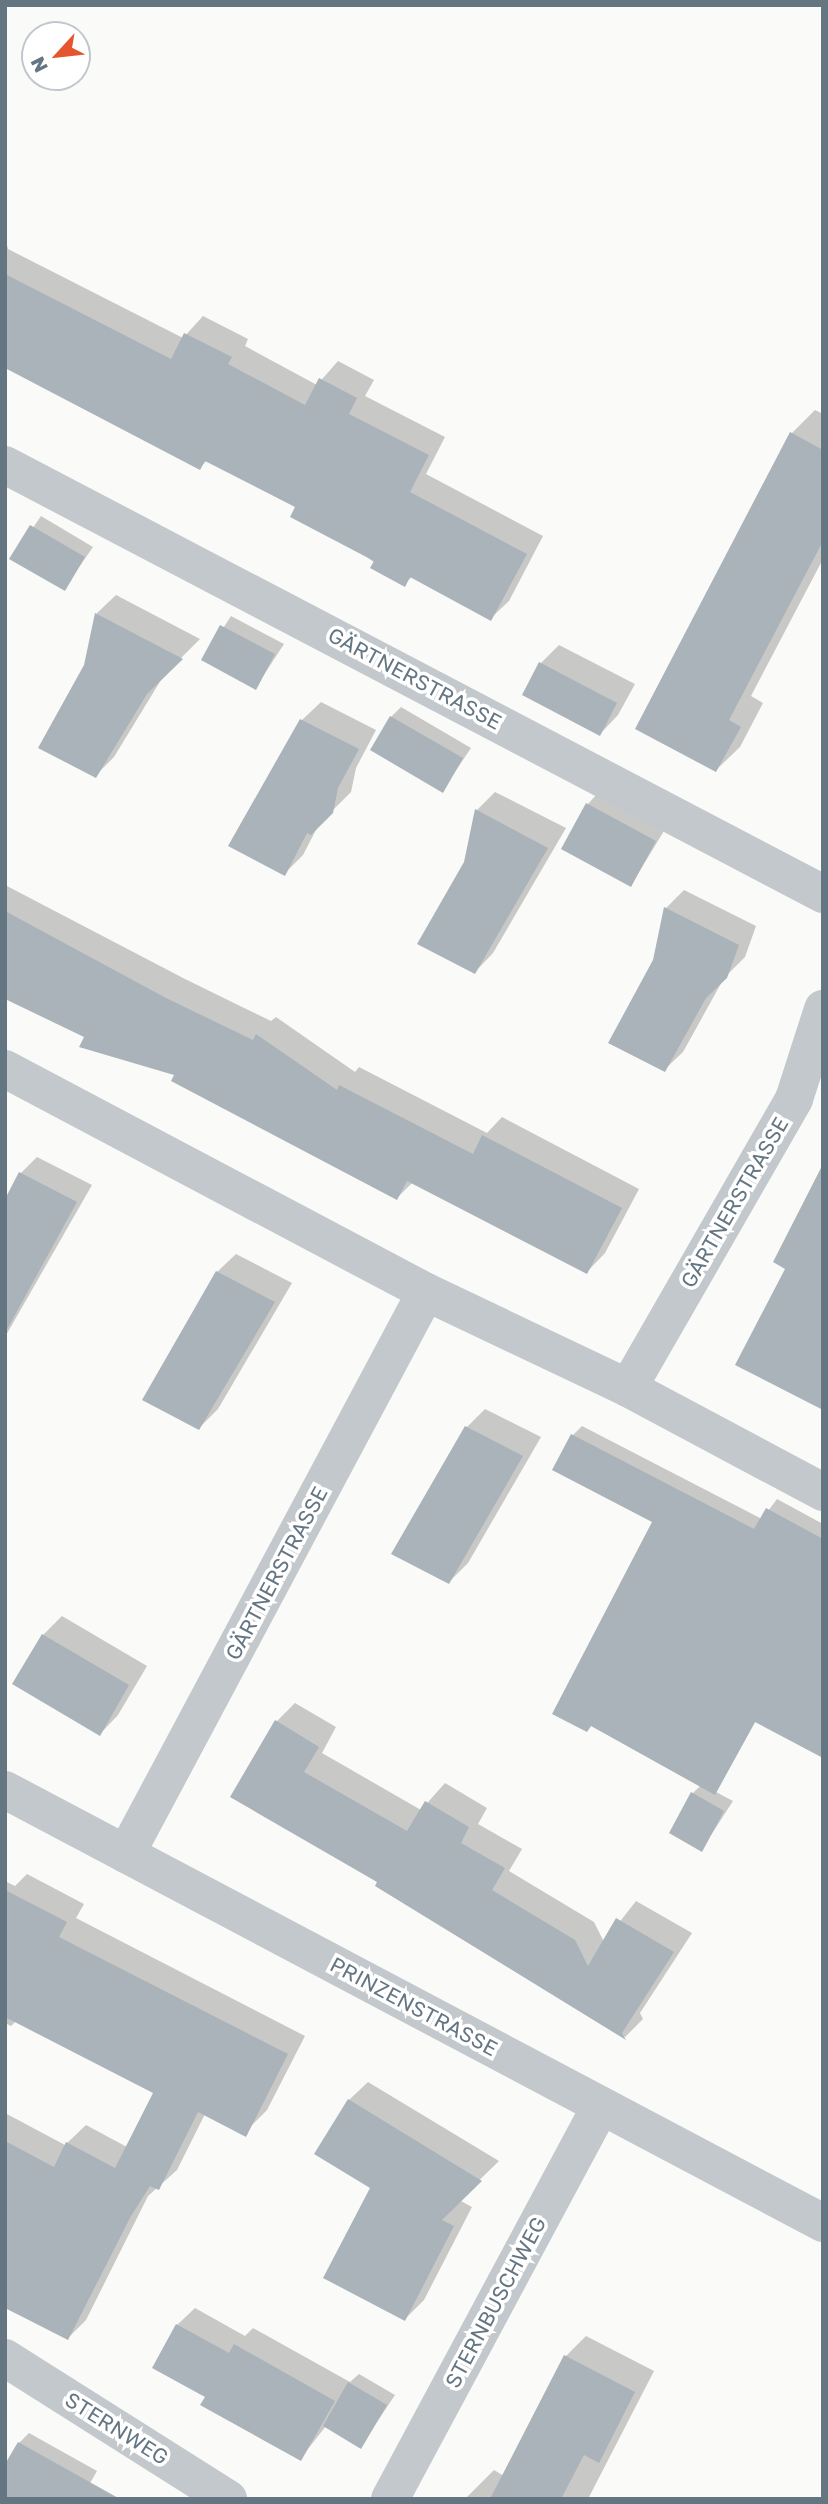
<!DOCTYPE html>
<html>
<head>
<meta charset="utf-8">
<style>
	body { margin:0 }
	#map { position:relative; width:828px; height:2504px; overflow:hidden; background:#fafaf8; font-family:"Golos Text",sans-serif }
	div>[style] { position:absolute }
	.shadow>* { inset:0; background:#0003 }
	.building>* { inset:0; background:#aab3b9 }
	.street>* { height:38px; margin:-19px; padding:0 19px; transform-origin:19px; border-radius:19px; background:#c3c8cc }
	span { translate:-50% -50%; white-space:nowrap; text-align:center; line-height:1.15; -webkit-text-stroke:7px #fff; paint-order:stroke }
	.street-label { font-size:21px; color:#657683 }
	.frame { position:absolute; inset:0; border:7px solid #657683; pointer-events:none }
	.north { position:absolute; left:21px; top:21px; width:70px; height:70px; box-sizing:border-box; background:#fff; border:2px solid #c1c8cd; border-radius:50%; rotate:243deg; font-size:19px; font-weight:700; line-height:28px; text-align:center; color:#657683 }
	.north::after { content:''; display:block; margin:auto; width:24px; height:32px; background:#e4572e; clip-path:polygon(50% 0,100% 100%,50% 72%,0 100%) }
</style>
</head>
<body>
<div id="map">
	<div class="shadow">
		<div style="clip-path:polygon(5px 237px,8px 249px,183px 338px,203px 316px,248px 339px,245px 346px,317px 385px,338px 361px,374px 380px,365px 396px,445px 437px,426px 474px,543px 536px,509px 601px,491px 618px,412px 577px,404px 584px,298px 507px,207px 460px,200px 468px,5px 364px)"></div>
		<div style="clip-path:polygon(815px 410px,823px 414px,823px 559px,751px 696px,763px 703px,740px 747px,716px 770px,792px 433px)"></div>
		<div style="clip-path:polygon(41px 516px,93px 547px,64px 589px,12px 558px)"></div>
		<div style="clip-path:polygon(116px 595px,200px 639px,164px 675px,114px 757px,95px 776px,86px 666px,97px 613px)"></div>
		<div style="clip-path:polygon(231px 616px,284px 644px,256px 687px,203px 659px)"></div>
		<div style="clip-path:polygon(559px 645px,635px 684px,618px 715px,600px 734px,541px 663px)"></div>
		<div style="clip-path:polygon(321px 702px,376px 730px,356px 768px,351px 792px,319px 824px,303px 855px,285px 873px,302px 720px)"></div>
		<div style="clip-path:polygon(401px 707px,471px 748px,443px 790px,391px 717px)"></div>
		<div style="clip-path:polygon(495px 792px,566px 828px,493px 953px,475px 972px,466px 863px,477px 810px)"></div>
		<div style="clip-path:polygon(597px 794px,664px 831px,631px 885px,588px 804px)"></div>
		<div style="clip-path:polygon(5px 885px,185px 979px,271px 1021px,276px 1017px,355px 1072px,359px 1067px,487px 1133px,502px 1117px,639px 1189px,605px 1253px,587px 1272px,413px 1182px,397px 1198px,177px 1074px,87px 1036px,5px 994px)"></div>
		<div style="clip-path:polygon(684px 890px,756px 926px,745px 957px,724px 978px,683px 1052px,664px 1070px,655px 960px,666px 908px)"></div>
		<div style="clip-path:polygon(37px 1157px,92px 1185px,5px 1337px,5px 1200px,21px 1173px)"></div>
		<div style="clip-path:polygon(236px 1254px,292px 1283px,218px 1409px,199px 1428px,217px 1272px)"></div>
		<div style="clip-path:polygon(485px 1409px,541px 1437px,468px 1563px,449px 1582px,466px 1428px)"></div>
		<div style="clip-path:polygon(582px 1426px,762px 1519px,777px 1499px,823px 1524px,823px 1601px,716px 1792px,733px 1801px,702px 1849px,692px 1794px,701px 1785px,592px 1725px,587px 1730px,654px 1521px,573px 1435px)"></div>
		<div style="clip-path:polygon(62px 1616px,147px 1666px,118px 1715px,100px 1734px,43px 1635px)"></div>
		<div style="clip-path:polygon(295px 1703px,336px 1727px,322px 1753px,421px 1810px,445px 1783px,487px 1808px,478px 1824px,522px 1849px,509px 1871px,594px 1922px,604px 1942px,636px 1901px,692px 1933px,640px 2013px,643px 2019px,625px 2037px,379px 1881px,232px 1796px,277px 1721px)"></div>
		<div style="clip-path:polygon(27px 1874px,84px 1904px,76px 1918px,305px 2036px,267px 2110px,248px 2129px,205px 2114px,177px 2170px,148px 2196px,86px 2320px,68px 2338px,5px 2246px,5px 2113px,65px 2145px,86px 2125px,127px 2147px,155px 2092px,16px 2021px,11px 2026px,5px 2023px,5px 1881px,15px 1886px)"></div>
		<div style="clip-path:polygon(368px 2082px,499px 2161px,459px 2200px,472px 2207px,424px 2300px,405px 2319px,349px 2100px)"></div>
		<div style="clip-path:polygon(195px 2308px,245px 2336px,253px 2328px,350px 2382px,359px 2374px,395px 2395px,361px 2446px,326px 2426px,300px 2459px,207px 2396px,177px 2325px)"></div>
		<div style="clip-path:polygon(586px 2336px,654px 2371px,588px 2499px,465px 2499px,494px 2470px,504px 2476px,566px 2356px)"></div>
		<div style="clip-path:polygon(29px 2433px,97px 2471px,82px 2497px,19px 2443px)"></div>
	</div>
	<div class="building">
		<div style="clip-path:polygon(5px 274px,171px 359px,184px 333px,232px 357px,228px 364px,305px 405px,319px 378px,357px 398px,349px 414px,429px 455px,410px 492px,527px 554px,491px 621px,410px 577px,405px 587px,370px 568px,374px 561px,290px 517px,295px 507px,205px 461px,200px 470px,5px 368px)"></div>
		<div style="clip-path:polygon(790px 432px,823px 450px,823px 541px,729px 720px,741px 727px,716px 772px,635px 729px)"></div>
		<div style="clip-path:polygon(30px 525px,85px 557px,65px 591px,9px 559px)"></div>
		<div style="clip-path:polygon(95px 613px,183px 659px,147px 694px,96px 778px,38px 748px,84px 665px)"></div>
		<div style="clip-path:polygon(220px 625px,275px 654px,256px 690px,201px 660px)"></div>
		<div style="clip-path:polygon(539px 662px,617px 703px,600px 736px,522px 695px)"></div>
		<div style="clip-path:polygon(390px 716px,463px 758px,443px 793px,370px 750px)"></div>
		<div style="clip-path:polygon(300px 719px,359px 749px,338px 788px,333px 813px,311px 835px,307px 833px,285px 876px,228px 846px)"></div>
		<div style="clip-path:polygon(586px 803px,656px 841px,631px 887px,561px 849px)"></div>
		<div style="clip-path:polygon(475px 809px,548px 848px,475px 974px,417px 944px,464px 862px)"></div>
		<div style="clip-path:polygon(664px 907px,739px 945px,727px 978px,706px 998px,665px 1072px,608px 1043px,653px 960px)"></div>
		<div style="clip-path:polygon(5px 911px,166px 998px,253px 1040px,256px 1034px,337px 1090px,339px 1085px,473px 1154px,482px 1135px,622px 1208px,587px 1274px,407px 1181px,397px 1200px,171px 1081px,174px 1075px,79px 1047px,84px 1037px,5px 999px)"></div>
		<div style="clip-path:polygon(823px 1164px,823px 1410px,735px 1365px,785px 1269px,773px 1262px)"></div>
		<div style="clip-path:polygon(19px 1172px,77px 1202px,5px 1333px,5px 1199px)"></div>
		<div style="clip-path:polygon(216px 1271px,275px 1302px,199px 1430px,142px 1400px)"></div>
		<div style="clip-path:polygon(465px 1426px,523px 1456px,449px 1584px,391px 1554px)"></div>
		<div style="clip-path:polygon(571px 1434px,754px 1529px,766px 1508px,823px 1539px,823px 1758px,755px 1722px,715px 1795px,591px 1726px,587px 1732px,552px 1714px,652px 1522px,552px 1470px)"></div>
		<div style="clip-path:polygon(42px 1634px,129px 1685px,100px 1736px,12px 1684px)"></div>
		<div style="clip-path:polygon(275px 1720px,319px 1747px,304px 1772px,407px 1831px,425px 1801px,469px 1827px,461px 1843px,505px 1868px,492px 1890px,575px 1940px,588px 1966px,616px 1918px,674px 1952px,622px 2033px,626px 2040px,375px 1886px,377px 1882px,230px 1797px)"></div>
		<div style="clip-path:polygon(691px 1792px,724px 1811px,702px 1852px,669px 1833px)"></div>
		<div style="clip-path:polygon(5px 1890px,67px 1922px,59px 1937px,288px 2054px,246px 2137px,198px 2112px,159px 2190px,150px 2186px,131px 2216px,68px 2340px,5px 2308px,5px 2141px,54px 2167px,66px 2142px,115px 2168px,153px 2093px,5px 2017px)"></div>
		<div style="clip-path:polygon(348px 2099px,482px 2181px,442px 2220px,454px 2226px,405px 2321px,323px 2278px,370px 2188px,314px 2154px)"></div>
		<div style="clip-path:polygon(176px 2324px,229px 2353px,234px 2344px,335px 2401px,301px 2461px,200px 2405px,205px 2397px,152px 2368px)"></div>
		<div style="clip-path:polygon(564px 2355px,635px 2392px,599px 2463px,584px 2455px,561px 2499px,490px 2499px)"></div>
		<div style="clip-path:polygon(348px 2382px,387px 2405px,361px 2449px,323px 2426px)"></div>
		<div style="clip-path:polygon(18px 2442px,120px 2499px,5px 2499px,5px 2464px)"></div>
	</div>
	<div class="street">
		<div style="left:5px;top:465px;width:924px;rotate:27.67deg"></div>
		<div style="left:5px;top:1069px;width:476px;rotate:27.9deg"></div>
		<div style="left:426px;top:1292px;width:224px;rotate:25.4deg"></div>
		<div style="left:628px;top:1388px;width:333px;rotate:-60.1deg"></div>
		<div style="left:794px;top:1099px;width:95px;rotate:-72.1deg"></div>
		<div style="left:628px;top:1388px;width:221px;rotate:28.1deg"></div>
		<div style="left:5px;top:1790px;width:926px;rotate:27.89deg"></div>
		<div style="left:126px;top:1854px;width:637px;rotate:-61.91deg"></div>
		<div style="left:5px;top:2358px;width:264px;rotate:32.3deg"></div>
		<div style="left:390px;top:2499px;width:446px;rotate:-61.8deg"></div>
	</div>
	<div class="street-label">
		<span style="left:415px;top:678px;rotate:28deg">GÄRTNERSTRASSE</span>
		<span style="left:734px;top:1202px;rotate:-60deg">GÄRTNERSTRASSE</span>
		<span style="left:276px;top:1573px;rotate:-62deg">GÄRTNERSTRASSE</span>
		<span style="left:414px;top:2006px;rotate:28deg">PRINZENSTRASSE</span>
		<span style="left:495px;top:2302px;rotate:-62deg">STERNBUSCHWEG</span>
		<span style="left:117px;top:2428px;rotate:32deg">STERNWEG</span>
	</div>
	<div class="frame"></div>
	<div class="north">N</div>
</div>
</body>
</html>
